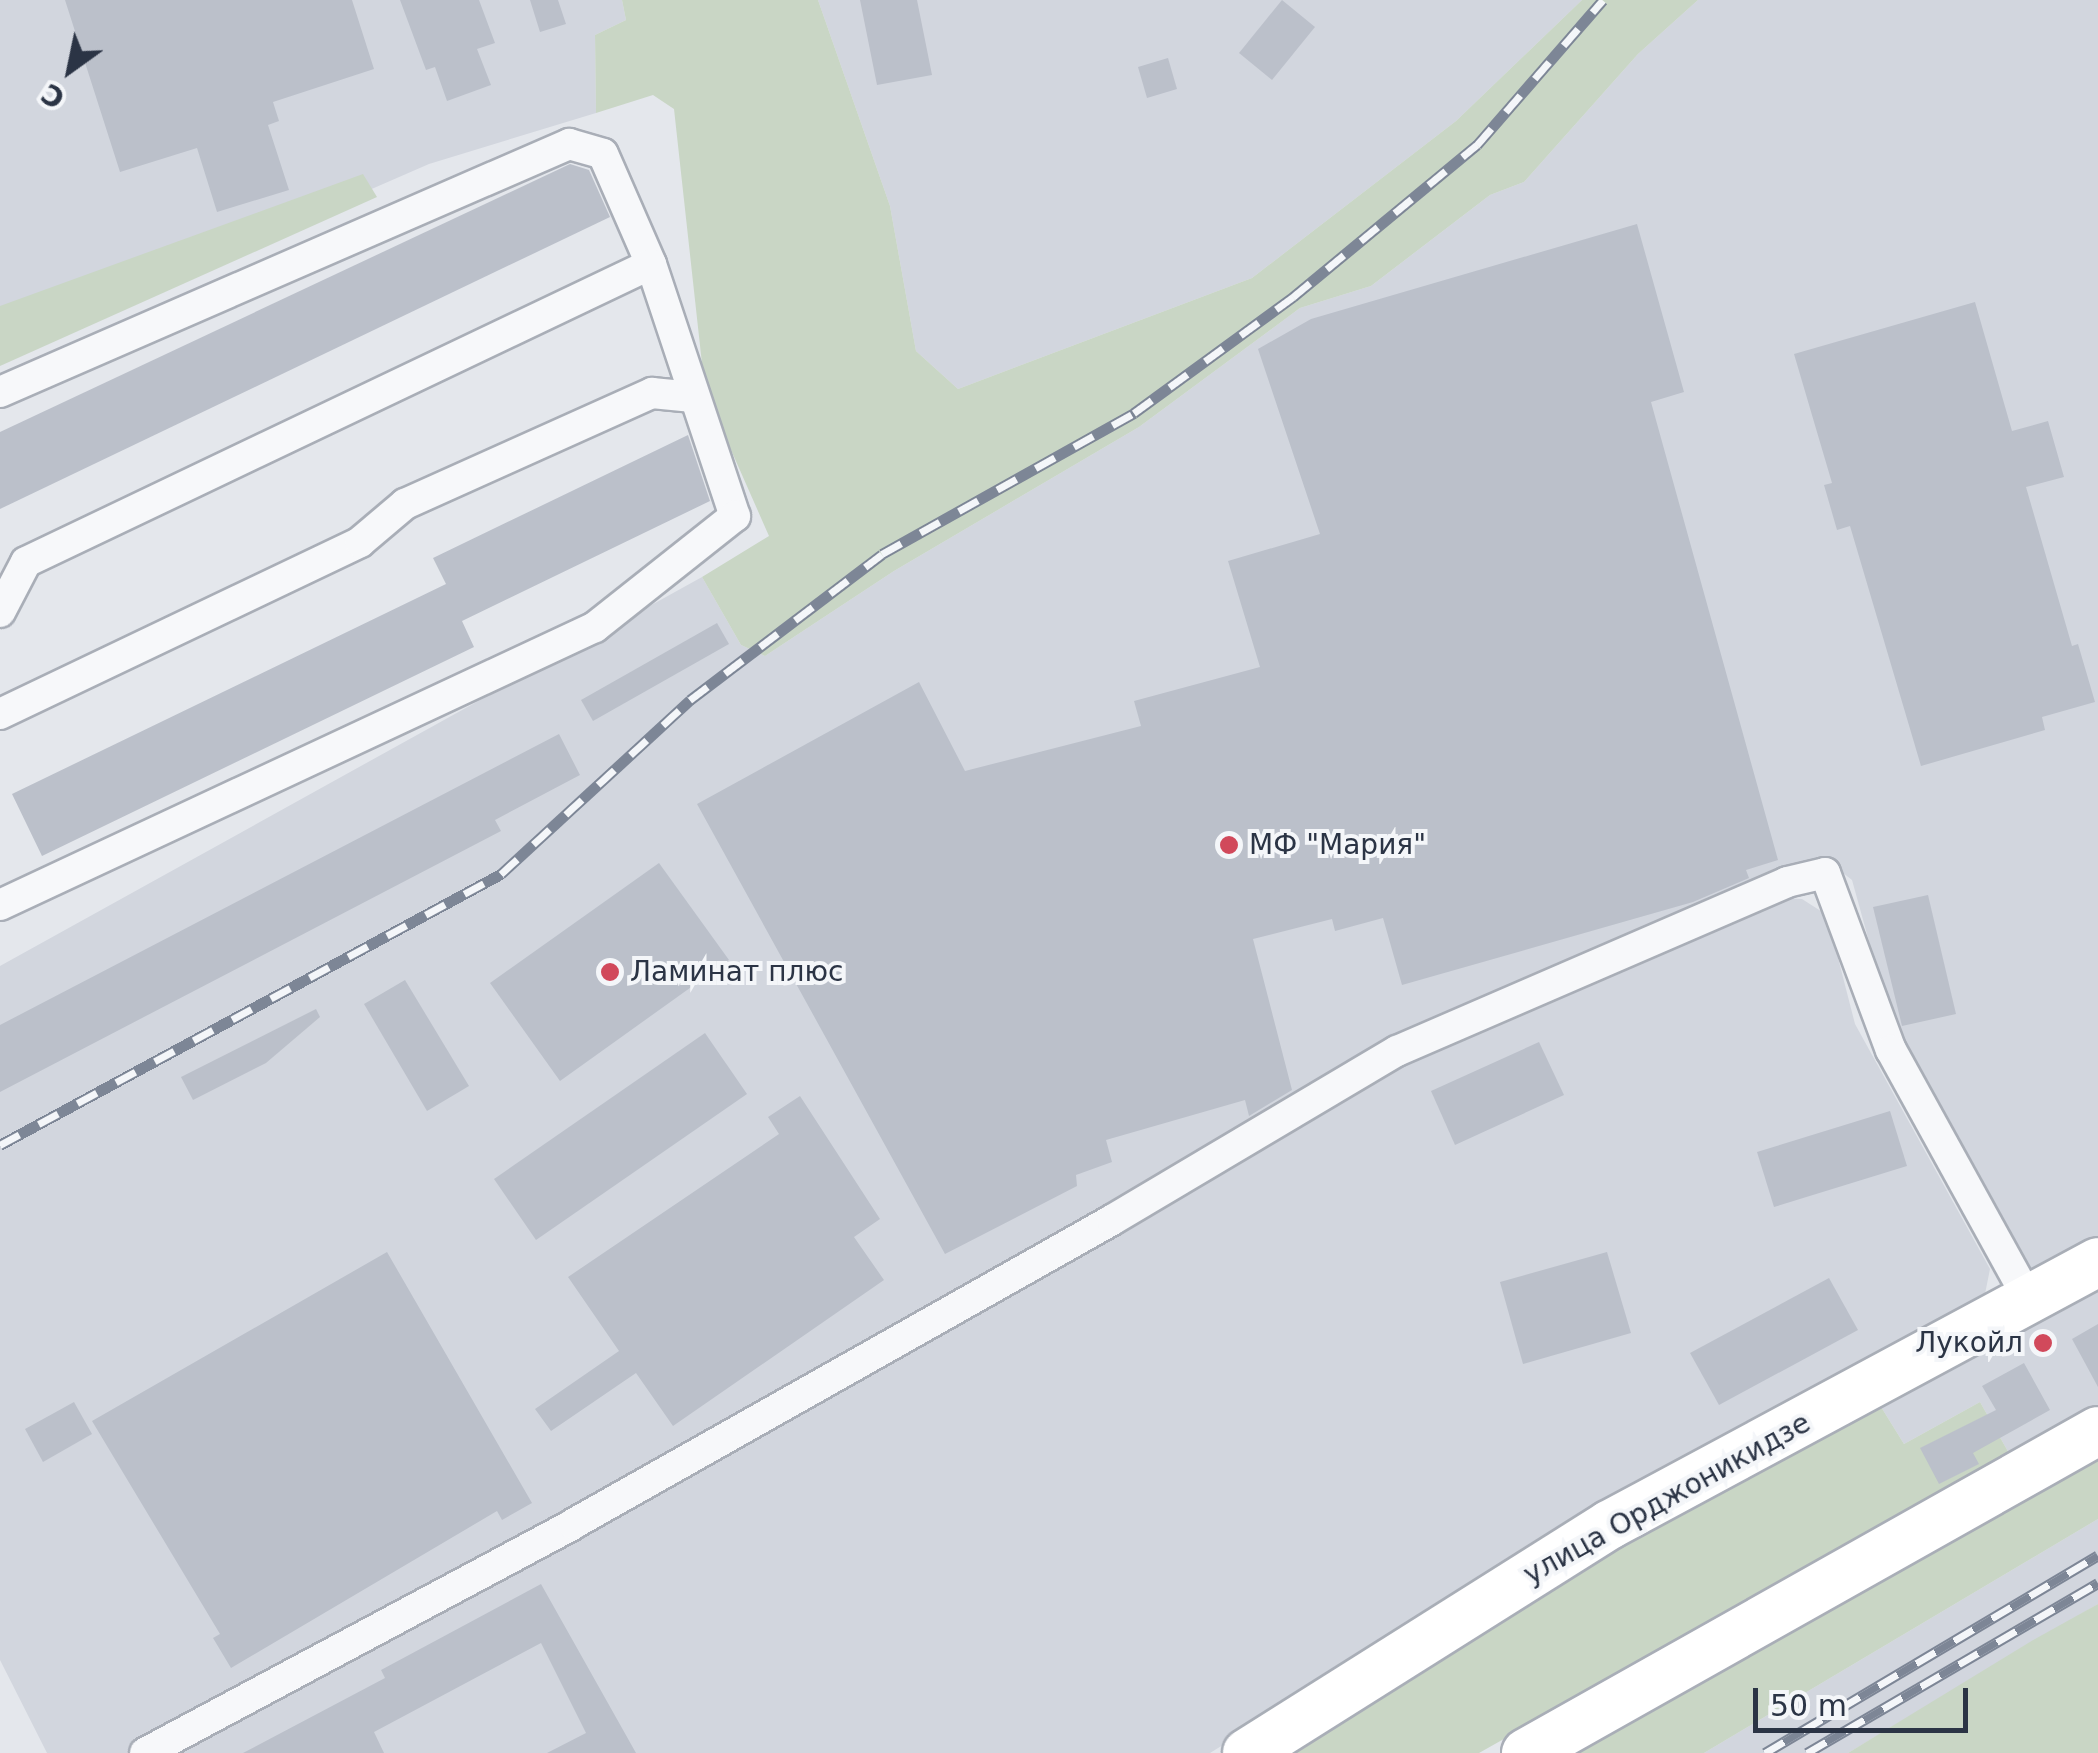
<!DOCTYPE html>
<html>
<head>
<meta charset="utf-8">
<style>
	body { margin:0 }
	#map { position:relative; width:2098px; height:1753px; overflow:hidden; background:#e4e7ec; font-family:"DejaVu Sans",sans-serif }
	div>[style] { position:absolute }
	.built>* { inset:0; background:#d2d6de }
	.green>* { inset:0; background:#c9d6c5 }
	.building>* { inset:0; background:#bbc0ca }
	.roads { filter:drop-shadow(2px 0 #a9aeb7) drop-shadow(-2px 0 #a9aeb7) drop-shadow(0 2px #a9aeb7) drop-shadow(0 -2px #a9aeb7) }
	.minor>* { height:30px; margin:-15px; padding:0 15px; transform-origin:15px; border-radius:15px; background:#f7f8fa }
	.primary>* { height:48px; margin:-24px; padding:0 24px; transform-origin:24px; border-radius:24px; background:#fff }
	.rail>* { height:11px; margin-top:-5.5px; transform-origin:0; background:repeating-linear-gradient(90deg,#f4f6f9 0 22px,#7d8696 0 44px); box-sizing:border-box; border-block:2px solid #7d8696 }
	.dots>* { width:28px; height:28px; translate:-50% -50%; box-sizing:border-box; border:5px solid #f4f6f9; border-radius:50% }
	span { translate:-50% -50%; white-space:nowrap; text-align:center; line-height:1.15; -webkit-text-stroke:8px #f4f6f9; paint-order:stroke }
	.poi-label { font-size:28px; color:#2b3445 }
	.left { translate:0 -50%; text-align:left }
	.right { translate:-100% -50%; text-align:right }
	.street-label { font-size:28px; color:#2b3445 }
	.north { position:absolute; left:20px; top:20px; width:100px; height:100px; -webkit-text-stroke:8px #f4f6f9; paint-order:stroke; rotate:213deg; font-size:28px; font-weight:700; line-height:40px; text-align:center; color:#2b3445 }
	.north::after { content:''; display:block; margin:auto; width:35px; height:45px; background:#2b3445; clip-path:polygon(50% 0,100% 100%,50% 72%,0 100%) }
	.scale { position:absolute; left:1753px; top:1688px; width:215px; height:45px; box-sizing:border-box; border:5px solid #2b3445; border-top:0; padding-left:12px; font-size:30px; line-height:35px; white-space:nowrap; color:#2b3445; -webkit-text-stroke:8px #f4f6f9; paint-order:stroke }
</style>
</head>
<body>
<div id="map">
	<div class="built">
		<div style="clip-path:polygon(0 0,622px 0,626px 20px,595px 35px,596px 113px,429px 164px,0 351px)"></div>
		<div style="clip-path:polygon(818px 0,1582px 0,1456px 121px,1252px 278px,958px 389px,916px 351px,890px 206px)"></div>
		<div style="clip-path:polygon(1698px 0,2098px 0,2098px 1239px,2039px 1273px,2025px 1269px,1895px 1035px,1852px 880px,1829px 862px,1775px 898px,1802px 899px,1827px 915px,1855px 1024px,1990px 1269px,1983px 1304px,1598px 1512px,1210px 1753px,47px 1753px,0 1660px,0 966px,702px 577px,741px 645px,765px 656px,894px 571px,1139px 427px,1300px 308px,1371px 286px,1490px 195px,1524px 182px,1638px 54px)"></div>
		<div style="clip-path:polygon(2098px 1284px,2098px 1406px,2010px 1455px,1980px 1402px,1904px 1444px,1878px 1402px)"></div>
		<div style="clip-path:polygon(2098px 1519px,2098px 1604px,1848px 1753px,1704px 1753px)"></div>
	</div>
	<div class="green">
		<div style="clip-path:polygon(622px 0,818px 0,890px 206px,916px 351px,958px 389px,1252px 278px,1456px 121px,1582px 0,1698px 0,1638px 54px,1524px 182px,1490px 195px,1371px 286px,1300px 308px,1139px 427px,894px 571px,765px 656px,741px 645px,702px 577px,769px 536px,705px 391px,674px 109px,653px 95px,596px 113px,595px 35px,626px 20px)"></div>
		<div style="clip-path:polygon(363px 174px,377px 197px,0 366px,0 306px)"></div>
		<div style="clip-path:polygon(1878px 1402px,1904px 1444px,1980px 1402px,2010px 1455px,1479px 1753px,1281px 1753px,1633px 1535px)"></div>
		<div style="clip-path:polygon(2098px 1452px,2098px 1519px,1704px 1753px,1553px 1753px)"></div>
		<div style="clip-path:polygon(2098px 1604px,2098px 1753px,1848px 1753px,2035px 1639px)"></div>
	</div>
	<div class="building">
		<div style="clip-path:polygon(65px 0,352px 0,374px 69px,273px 102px,279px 121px,268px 125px,289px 190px,217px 212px,197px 148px,120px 172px)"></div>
		<div style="clip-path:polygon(400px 0,479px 0,495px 43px,477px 49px,491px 85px,447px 101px,435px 67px,426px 70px)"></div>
		<div style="clip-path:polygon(530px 0,558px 0,566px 24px,540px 32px)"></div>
		<div style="clip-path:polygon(860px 0,917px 0,932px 75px,877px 85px)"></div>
		<div style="clip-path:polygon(1282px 0,1315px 27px,1272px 80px,1239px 53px)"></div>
		<div style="clip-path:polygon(1168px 58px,1177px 89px,1147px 98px,1138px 67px)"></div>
		<div style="clip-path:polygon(570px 164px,589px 170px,610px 217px,0 509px,0 432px)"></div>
		<div style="clip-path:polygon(1637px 224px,1684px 392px,1651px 402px,1778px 860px,1746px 870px,1749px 878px,1693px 902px,1402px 985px,1383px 918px,1335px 931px,1332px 919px,1253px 939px,1292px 1090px,1249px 1116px,1245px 1100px,1106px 1140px,1112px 1162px,1076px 1175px,1077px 1186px,945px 1254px,697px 804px,919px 682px,965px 771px,1141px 726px,1134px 701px,1260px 667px,1228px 561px,1320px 534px,1258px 349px,1311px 319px)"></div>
		<div style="clip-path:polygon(1975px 302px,2012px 431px,2048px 421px,2064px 477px,2026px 487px,2072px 646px,2078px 644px,2095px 702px,2042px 717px,2045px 730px,1921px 766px,1850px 526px,1837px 530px,1824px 485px,1832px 483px,1794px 354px)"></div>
		<div style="clip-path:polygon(688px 435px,710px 501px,462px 621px,474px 647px,42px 856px,12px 794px,446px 584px,433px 558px)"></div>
		<div style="clip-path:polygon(717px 623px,729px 644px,593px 721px,581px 700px)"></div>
		<div style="clip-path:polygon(559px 734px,580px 775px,495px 820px,501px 831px,0 1092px,0 1025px)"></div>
		<div style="clip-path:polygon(659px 863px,729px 960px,560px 1081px,490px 983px)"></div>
		<div style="clip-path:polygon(1928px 895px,1956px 1014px,1902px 1026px,1873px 907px)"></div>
		<div style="clip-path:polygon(405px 980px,469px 1086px,427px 1111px,364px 1004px)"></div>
		<div style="clip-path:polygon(316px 1009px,320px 1017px,266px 1063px,193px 1100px,181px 1077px)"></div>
		<div style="clip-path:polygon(705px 1033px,747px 1094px,536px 1240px,494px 1179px)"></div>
		<div style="clip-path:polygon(1539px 1042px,1564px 1095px,1455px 1145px,1431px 1091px)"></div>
		<div style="clip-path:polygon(800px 1096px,880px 1219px,854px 1237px,884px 1280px,673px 1426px,636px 1373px,551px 1431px,535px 1409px,619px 1351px,568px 1277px,779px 1134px,768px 1117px)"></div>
		<div style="clip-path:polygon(1890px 1111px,1907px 1166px,1774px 1207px,1757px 1152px)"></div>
		<div style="clip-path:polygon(387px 1252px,532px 1503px,502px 1520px,497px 1511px,231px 1668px,213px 1638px,220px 1634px,92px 1421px)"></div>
		<div style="clip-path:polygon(1607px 1252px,1631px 1333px,1523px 1364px,1500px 1282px)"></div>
		<div style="clip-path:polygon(1829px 1278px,1858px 1330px,1719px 1405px,1690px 1353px)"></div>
		<div style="clip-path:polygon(2098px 1324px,2098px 1387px,2072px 1339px)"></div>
		<div style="clip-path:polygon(2024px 1363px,2050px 1410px,1973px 1453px,1979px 1464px,1939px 1484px,1920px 1448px,1996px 1410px,1982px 1386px)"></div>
		<div style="clip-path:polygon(74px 1402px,92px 1434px,43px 1462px,25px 1429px)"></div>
		<div style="clip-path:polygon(541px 1584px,636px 1753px,547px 1753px,586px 1733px,541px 1643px,374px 1732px,384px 1753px,243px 1753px,385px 1678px,381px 1670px)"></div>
	</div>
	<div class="roads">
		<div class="minor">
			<div style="left:0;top:392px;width:621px;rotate:-23.55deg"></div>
			<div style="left:569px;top:144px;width:35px;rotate:16deg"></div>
			<div style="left:603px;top:154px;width:120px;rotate:66.4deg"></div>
			<div style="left:0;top:612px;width:56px;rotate:-62.5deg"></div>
			<div style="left:26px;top:562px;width:692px;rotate:-25.49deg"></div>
			<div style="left:651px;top:264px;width:266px;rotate:71.6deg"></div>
			<div style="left:735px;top:516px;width:179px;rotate:141.6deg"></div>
			<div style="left:595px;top:627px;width:657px;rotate:154.96deg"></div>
			<div style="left:0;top:714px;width:399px;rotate:-25.5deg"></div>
			<div style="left:360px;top:542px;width:59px;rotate:-40.2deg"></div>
			<div style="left:405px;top:504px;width:271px;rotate:-24.2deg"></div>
			<div style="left:652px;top:393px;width:41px;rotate:5.6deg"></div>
			<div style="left:145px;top:1753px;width:485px;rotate:-28.1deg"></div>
			<div style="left:573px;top:1524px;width:619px;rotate:-29.42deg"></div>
			<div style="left:1112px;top:1220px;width:331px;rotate:-30.7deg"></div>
			<div style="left:1397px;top:1051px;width:425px;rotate:-23.4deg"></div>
			<div style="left:1787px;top:882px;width:39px;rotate:-13deg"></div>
			<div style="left:1825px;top:873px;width:189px;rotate:69.6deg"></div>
			<div style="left:1891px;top:1050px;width:283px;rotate:61.1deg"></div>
		</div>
		<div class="primary">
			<div style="left:1247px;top:1753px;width:428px;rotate:-32.2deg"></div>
			<div style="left:1609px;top:1525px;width:555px;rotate:-28.27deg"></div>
			<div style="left:1526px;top:1753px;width:656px;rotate:-29.38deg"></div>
		</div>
	</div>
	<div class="rail">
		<div style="left:0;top:1145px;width:570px;rotate:-28.41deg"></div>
		<div style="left:501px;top:874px;width:257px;rotate:-42.6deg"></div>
		<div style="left:690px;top:700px;width:241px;rotate:-37.2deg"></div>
		<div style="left:882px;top:554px;width:289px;rotate:-29.2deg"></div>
		<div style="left:1134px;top:413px;width:197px;rotate:-36.1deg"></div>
		<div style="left:1293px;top:297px;width:239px;rotate:-39.6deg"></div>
		<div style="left:1477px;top:145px;width:192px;rotate:-49deg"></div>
		<div style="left:1765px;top:1753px;width:387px;rotate:-30.7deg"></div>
		<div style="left:1807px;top:1753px;width:337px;rotate:-30.3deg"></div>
	</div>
	<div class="dots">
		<div style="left:1229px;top:845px;background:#d1495b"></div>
		<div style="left:610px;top:972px;background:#d1495b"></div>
		<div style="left:2043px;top:1343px;background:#d1495b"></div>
	</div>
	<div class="poi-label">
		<span class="left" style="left:1249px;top:845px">МФ "Мария"</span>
		<span class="left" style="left:630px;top:972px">Ламинат плюс</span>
		<span class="right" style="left:2023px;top:1343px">Лукойл</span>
	</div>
	<div class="street-label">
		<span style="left:1667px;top:1499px;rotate:-29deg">улица Орджоникидзе</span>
	</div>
	<div class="north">С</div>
	<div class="scale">50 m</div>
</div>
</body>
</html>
